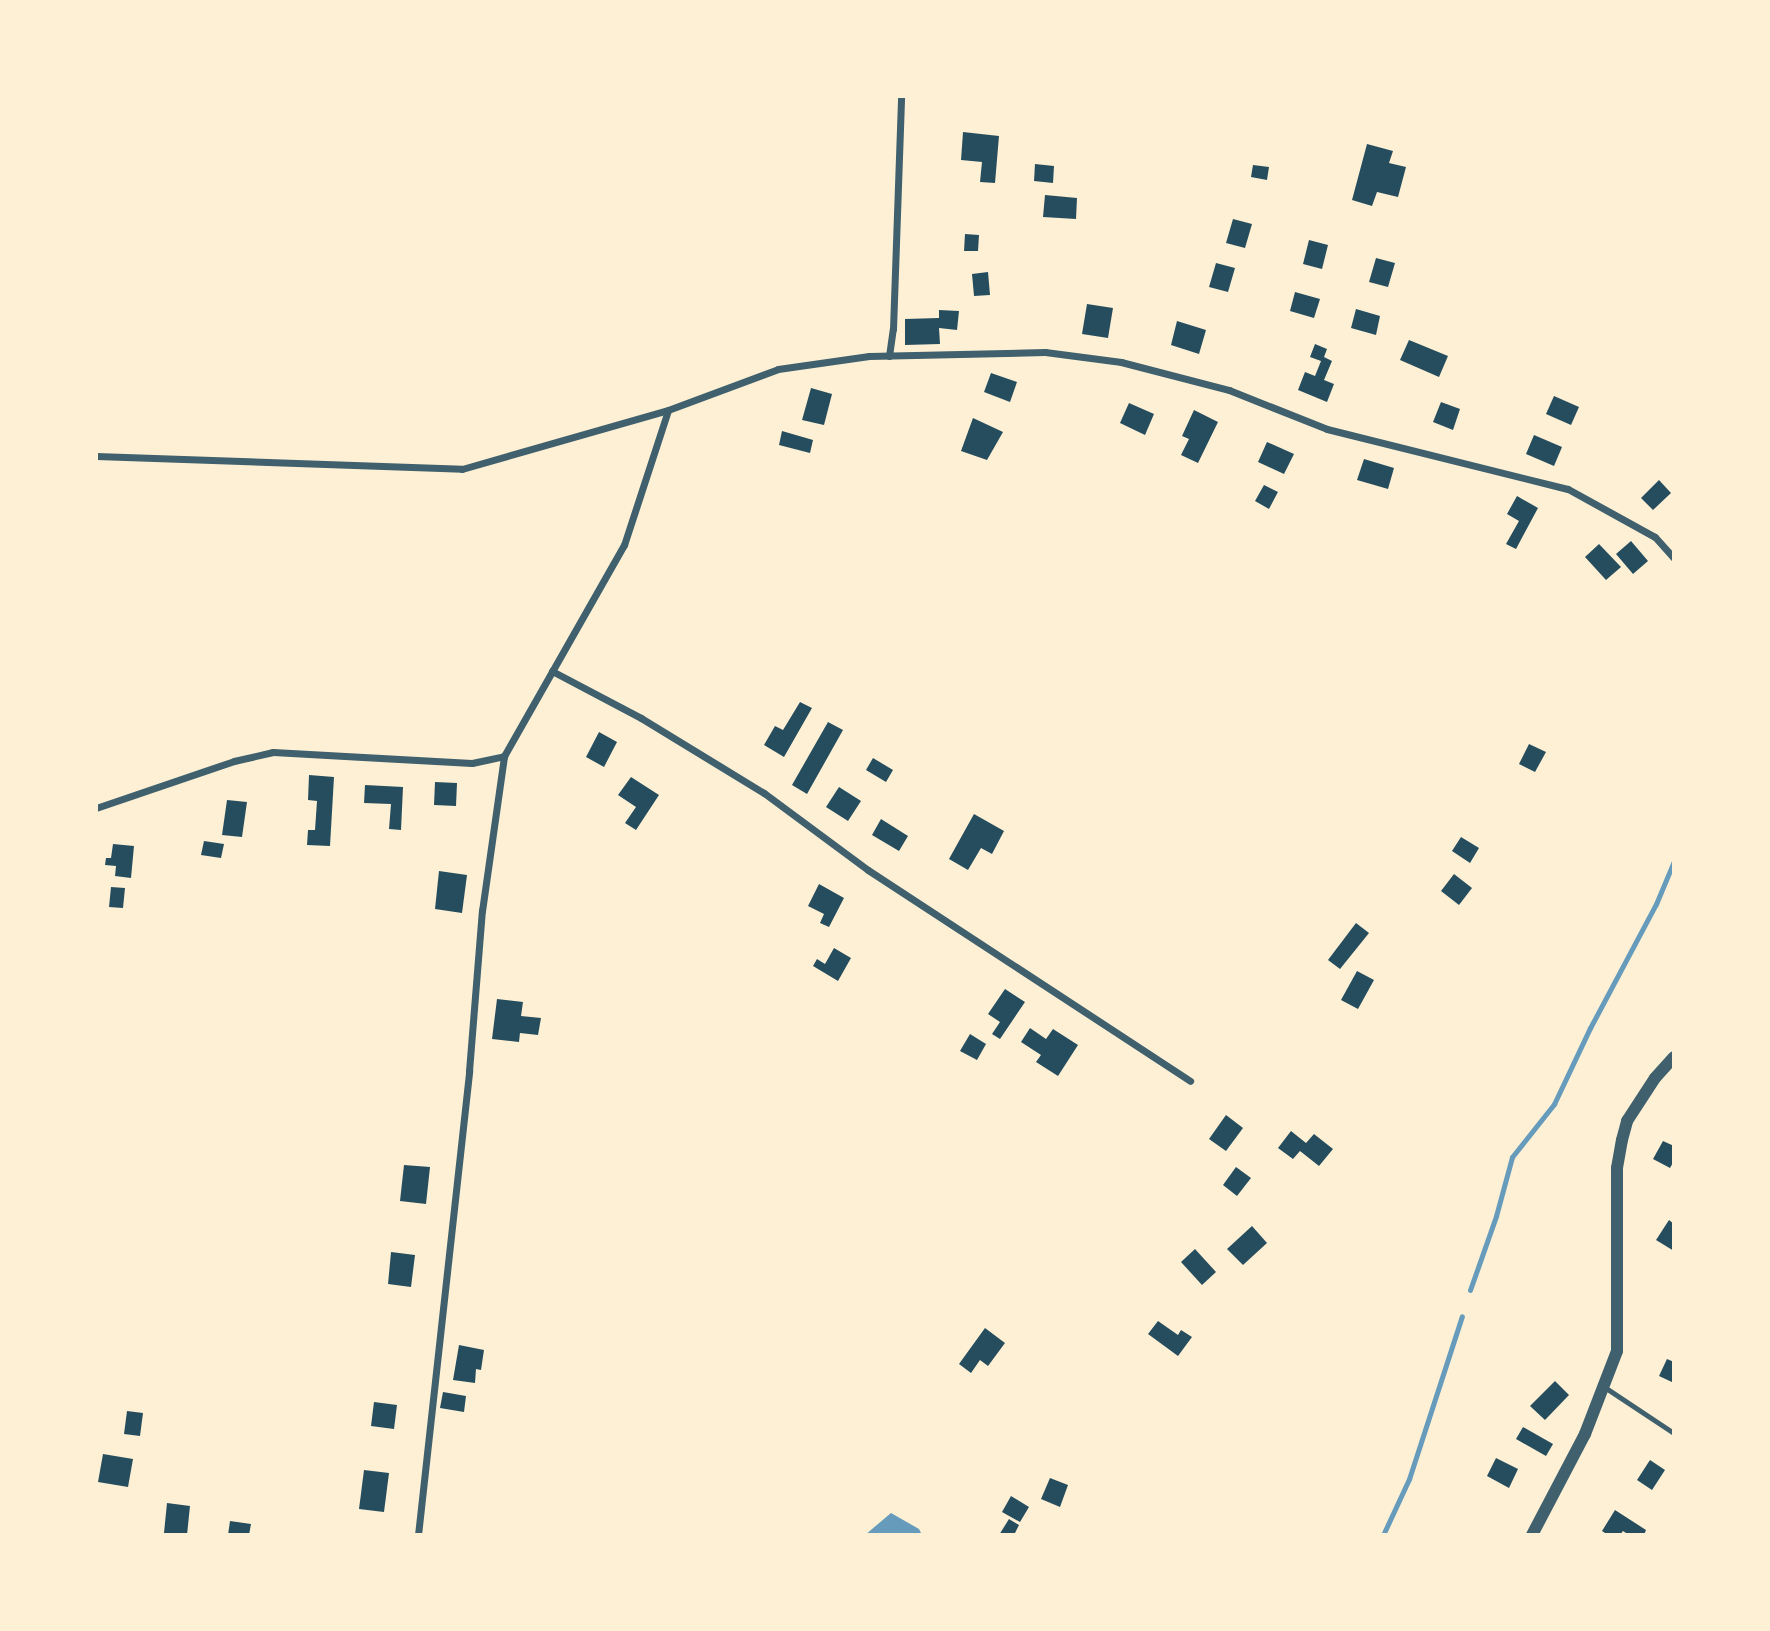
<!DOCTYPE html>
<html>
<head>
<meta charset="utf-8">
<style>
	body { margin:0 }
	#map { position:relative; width:1770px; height:1631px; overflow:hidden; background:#fdf0d5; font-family:Rubik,sans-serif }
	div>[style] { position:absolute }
	.water>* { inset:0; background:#669bbc }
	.stream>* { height:5px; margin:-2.5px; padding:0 2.5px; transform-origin:2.5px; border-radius:2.5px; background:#669bbc }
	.building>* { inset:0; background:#264d5e }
	.service>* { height:4.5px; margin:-2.25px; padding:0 2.25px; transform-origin:2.25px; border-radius:2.25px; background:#3f606c }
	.minor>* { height:7px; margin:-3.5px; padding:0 3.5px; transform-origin:3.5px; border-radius:3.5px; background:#3f606c }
	.tertiary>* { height:12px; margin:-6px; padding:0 6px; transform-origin:6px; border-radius:6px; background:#3f606c }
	span { translate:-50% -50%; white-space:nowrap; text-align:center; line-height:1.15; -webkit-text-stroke:6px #fdf0d5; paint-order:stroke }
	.frame { position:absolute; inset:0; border:98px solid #fdf0d5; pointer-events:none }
</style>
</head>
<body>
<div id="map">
	<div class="water">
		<div style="clip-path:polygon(891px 1513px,919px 1529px,922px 1535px,865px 1535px)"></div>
	</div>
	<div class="stream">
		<div style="left:1470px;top:1290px;width:78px;rotate:-70.6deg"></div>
		<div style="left:1496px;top:1216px;width:61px;rotate:-74.8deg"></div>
		<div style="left:1512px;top:1157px;width:68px;rotate:-51.6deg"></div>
		<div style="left:1554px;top:1104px;width:84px;rotate:-64.7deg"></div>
		<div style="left:1590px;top:1028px;width:140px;rotate:-62deg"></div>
		<div style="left:1656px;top:904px;width:47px;rotate:-67.3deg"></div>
		<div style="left:1383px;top:1535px;width:62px;rotate:-65.1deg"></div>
		<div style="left:1409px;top:1479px;width:171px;rotate:-72deg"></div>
	</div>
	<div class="building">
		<div style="clip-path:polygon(963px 132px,999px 136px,995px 183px,980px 182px,982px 162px,961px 160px)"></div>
		<div style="clip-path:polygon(1367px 144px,1393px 151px,1389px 163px,1406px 167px,1398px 197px,1377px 192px,1372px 206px,1352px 200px)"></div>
		<div style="clip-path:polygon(1035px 164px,1054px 166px,1053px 183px,1034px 181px)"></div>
		<div style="clip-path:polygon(1253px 165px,1269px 167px,1267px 180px,1251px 177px)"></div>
		<div style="clip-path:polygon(1045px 195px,1077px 198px,1076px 219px,1043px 217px)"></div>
		<div style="clip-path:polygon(1233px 219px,1252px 224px,1245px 248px,1226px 243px)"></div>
		<div style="clip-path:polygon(965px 234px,979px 235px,978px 251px,964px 251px)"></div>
		<div style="clip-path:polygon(1309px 240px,1328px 245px,1322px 269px,1303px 264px)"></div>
		<div style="clip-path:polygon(1376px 258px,1395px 263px,1388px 287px,1369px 282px)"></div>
		<div style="clip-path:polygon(1216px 263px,1235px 268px,1228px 292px,1209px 287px)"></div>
		<div style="clip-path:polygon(988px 272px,990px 295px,974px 296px,972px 274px)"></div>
		<div style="clip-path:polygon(1295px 292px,1320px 299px,1314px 318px,1290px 311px)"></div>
		<div style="clip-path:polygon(1087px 304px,1113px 308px,1108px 338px,1082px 334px)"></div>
		<div style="clip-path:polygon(1356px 309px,1380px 316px,1376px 335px,1351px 328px)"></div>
		<div style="clip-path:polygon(939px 310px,959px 311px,957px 330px,939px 328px,940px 344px,905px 345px,905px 319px,939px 318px)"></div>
		<div style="clip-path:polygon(1177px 321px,1206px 330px,1199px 354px,1171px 345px)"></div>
		<div style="clip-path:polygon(1409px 340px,1448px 356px,1439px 377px,1400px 360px)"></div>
		<div style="clip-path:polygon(1315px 344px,1327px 349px,1324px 357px,1332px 361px,1324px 380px,1334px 384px,1327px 402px,1298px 390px,1305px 372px,1315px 376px,1321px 361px,1310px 357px)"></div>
		<div style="clip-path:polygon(991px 373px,1017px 382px,1010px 402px,984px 392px)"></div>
		<div style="clip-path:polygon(811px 388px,832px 394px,824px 425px,802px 420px)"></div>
		<div style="clip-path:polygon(1554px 396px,1579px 407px,1571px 425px,1546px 414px)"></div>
		<div style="clip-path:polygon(1441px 402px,1460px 409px,1453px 430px,1433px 422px)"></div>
		<div style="clip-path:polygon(1129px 403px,1154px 414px,1145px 435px,1120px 423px)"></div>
		<div style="clip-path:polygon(1194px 410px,1218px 422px,1198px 463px,1181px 455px,1189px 439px,1182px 436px)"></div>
		<div style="clip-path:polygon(973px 418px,1003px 432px,987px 460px,961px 451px)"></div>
		<div style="clip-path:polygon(782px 431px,813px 440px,810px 453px,779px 445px)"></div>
		<div style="clip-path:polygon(1534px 435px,1562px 447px,1554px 466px,1526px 454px)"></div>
		<div style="clip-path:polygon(1267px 442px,1294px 454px,1284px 474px,1258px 462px)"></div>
		<div style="clip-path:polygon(1364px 459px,1394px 468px,1388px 489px,1357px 480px)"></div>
		<div style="clip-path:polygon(1659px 480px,1671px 493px,1653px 510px,1641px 498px)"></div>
		<div style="clip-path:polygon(1264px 485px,1278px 492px,1269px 509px,1255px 501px)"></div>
		<div style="clip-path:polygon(1517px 496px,1538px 508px,1516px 549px,1506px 544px,1519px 521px,1507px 514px)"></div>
		<div style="clip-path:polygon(1631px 541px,1648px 561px,1633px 574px,1616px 554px)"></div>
		<div style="clip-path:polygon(1599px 544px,1621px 567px,1606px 580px,1585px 557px)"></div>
		<div style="clip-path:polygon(800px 702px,812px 708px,784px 757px,764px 745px,775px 726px,783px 730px)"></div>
		<div style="clip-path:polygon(828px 722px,843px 730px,807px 794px,792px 785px)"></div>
		<div style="clip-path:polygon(599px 732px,617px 742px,604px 767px,586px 757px)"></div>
		<div style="clip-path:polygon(1529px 744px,1546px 752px,1535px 772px,1519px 764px)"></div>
		<div style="clip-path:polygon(873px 758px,893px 770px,886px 782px,866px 770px)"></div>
		<div style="clip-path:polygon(309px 775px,334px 777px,330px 846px,307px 845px,308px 830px,315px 830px,317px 801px,308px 800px)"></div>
		<div style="clip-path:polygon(631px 777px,659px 795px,636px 830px,625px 823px,636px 807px,618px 795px)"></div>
		<div style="clip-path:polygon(435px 782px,457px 783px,456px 806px,434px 805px)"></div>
		<div style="clip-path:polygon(365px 785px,403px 787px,401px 830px,389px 829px,391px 804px,364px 803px)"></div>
		<div style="clip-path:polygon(839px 787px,861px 801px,848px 821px,826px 807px)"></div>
		<div style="clip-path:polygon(227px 800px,247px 802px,242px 837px,222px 835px)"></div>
		<div style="clip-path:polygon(974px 814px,1004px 831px,992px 854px,981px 848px,968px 870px,949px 859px)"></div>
		<div style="clip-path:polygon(881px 819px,908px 836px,899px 851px,872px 835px)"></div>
		<div style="clip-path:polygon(1461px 837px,1479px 848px,1470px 863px,1452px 851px)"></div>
		<div style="clip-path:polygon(204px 841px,224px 844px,221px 858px,201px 855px)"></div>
		<div style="clip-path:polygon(113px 844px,134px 846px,131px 878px,115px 876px,116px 866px,105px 865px,106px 858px,111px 858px)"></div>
		<div style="clip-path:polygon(439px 871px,467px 875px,462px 913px,435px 909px)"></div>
		<div style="clip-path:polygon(1454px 874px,1472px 888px,1459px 905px,1441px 891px)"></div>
		<div style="clip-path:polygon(819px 884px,844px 898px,829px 927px,820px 923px,824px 914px,808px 906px)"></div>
		<div style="clip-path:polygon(111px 887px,125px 888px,123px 908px,109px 907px)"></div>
		<div style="clip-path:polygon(1356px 923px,1369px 933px,1340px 969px,1328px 960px)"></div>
		<div style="clip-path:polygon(834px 948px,851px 958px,838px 981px,813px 966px,817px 959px,825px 964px)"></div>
		<div style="clip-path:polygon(1357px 971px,1374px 980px,1358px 1009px,1341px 1000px)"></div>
		<div style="clip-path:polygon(1005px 989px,1025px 1002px,1000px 1039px,992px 1034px,1000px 1022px,988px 1014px)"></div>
		<div style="clip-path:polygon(497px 999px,523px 1002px,521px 1016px,541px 1018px,538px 1035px,520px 1033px,519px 1042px,492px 1039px)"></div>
		<div style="clip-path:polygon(1030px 1028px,1046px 1039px,1053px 1029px,1078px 1045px,1058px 1076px,1036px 1062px,1041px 1055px,1021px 1042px)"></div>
		<div style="clip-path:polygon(970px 1034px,986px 1044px,977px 1060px,960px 1051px)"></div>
		<div style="clip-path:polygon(1226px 1115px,1243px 1128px,1226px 1151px,1209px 1139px)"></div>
		<div style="clip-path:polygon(1291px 1131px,1306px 1143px,1314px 1134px,1333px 1149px,1319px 1166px,1300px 1151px,1293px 1159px,1278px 1148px)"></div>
		<div style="clip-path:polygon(1663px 1141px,1674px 1146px,1674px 1161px,1670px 1168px,1653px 1159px)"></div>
		<div style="clip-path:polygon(404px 1165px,430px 1167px,426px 1204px,400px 1201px)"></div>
		<div style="clip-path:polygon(1236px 1167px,1251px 1178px,1237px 1196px,1223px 1185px)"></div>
		<div style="clip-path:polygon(1669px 1220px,1674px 1224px,1674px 1251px,1656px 1240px)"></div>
		<div style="clip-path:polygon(1252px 1226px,1267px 1243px,1243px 1265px,1227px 1249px)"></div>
		<div style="clip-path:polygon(1195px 1249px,1216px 1272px,1202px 1285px,1181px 1262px)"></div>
		<div style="clip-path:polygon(391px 1252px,415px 1255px,411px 1287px,388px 1284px)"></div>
		<div style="clip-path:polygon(1158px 1321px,1178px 1335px,1181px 1330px,1192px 1337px,1178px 1356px,1148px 1334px)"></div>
		<div style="clip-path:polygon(985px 1328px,1005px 1343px,988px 1366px,980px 1360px,971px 1373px,959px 1364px)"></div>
		<div style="clip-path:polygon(459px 1345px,484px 1350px,481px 1370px,476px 1369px,475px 1383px,453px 1380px)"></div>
		<div style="clip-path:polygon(1667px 1359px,1674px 1362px,1674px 1383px,1659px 1376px)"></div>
		<div style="clip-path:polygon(1555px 1381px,1569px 1395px,1545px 1420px,1530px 1406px)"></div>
		<div style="clip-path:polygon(443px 1392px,466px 1396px,464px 1412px,440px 1408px)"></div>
		<div style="clip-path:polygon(374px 1402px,397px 1405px,394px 1429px,371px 1426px)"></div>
		<div style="clip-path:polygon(127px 1411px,143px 1413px,140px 1436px,124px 1434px)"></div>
		<div style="clip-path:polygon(1523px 1427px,1553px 1444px,1546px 1456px,1516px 1439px)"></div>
		<div style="clip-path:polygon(103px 1454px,133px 1459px,128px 1487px,98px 1482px)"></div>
		<div style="clip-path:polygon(1496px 1458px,1518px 1469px,1509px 1488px,1487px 1476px)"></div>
		<div style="clip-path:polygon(1650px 1460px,1665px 1470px,1652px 1490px,1637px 1480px)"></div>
		<div style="clip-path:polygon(364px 1470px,389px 1473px,384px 1512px,359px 1509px)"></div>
		<div style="clip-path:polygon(1050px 1478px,1068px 1485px,1060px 1507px,1041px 1499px)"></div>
		<div style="clip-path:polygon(1011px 1496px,1029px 1507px,1020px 1522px,1002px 1512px)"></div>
		<div style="clip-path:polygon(167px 1503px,190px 1506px,187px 1535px,164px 1533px)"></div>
		<div style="clip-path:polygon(1615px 1510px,1646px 1530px,1644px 1535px,1629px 1535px,1623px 1531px,1620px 1535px,1608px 1535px,1602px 1531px)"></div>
		<div style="clip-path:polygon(1009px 1519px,1019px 1525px,1014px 1535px,999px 1535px)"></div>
		<div style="clip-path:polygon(230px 1521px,251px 1524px,249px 1535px,228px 1535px)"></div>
	</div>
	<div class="service">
		<div style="left:1606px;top:1388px;width:82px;rotate:33.5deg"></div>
	</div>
	<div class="minor">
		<div style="left:889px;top:356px;width:27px;rotate:-82deg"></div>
		<div style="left:893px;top:329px;width:233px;rotate:-88deg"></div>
		<div style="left:96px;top:456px;width:366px;rotate:2deg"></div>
		<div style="left:462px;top:469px;width:214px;rotate:-16deg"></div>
		<div style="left:668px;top:410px;width:117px;rotate:-20.4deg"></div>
		<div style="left:778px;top:369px;width:92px;rotate:-8.1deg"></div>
		<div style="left:869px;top:356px;width:176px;rotate:-1.3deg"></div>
		<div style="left:1045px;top:352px;width:77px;rotate:7.5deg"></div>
		<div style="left:1121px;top:362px;width:112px;rotate:14.5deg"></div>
		<div style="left:1229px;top:390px;width:105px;rotate:21.7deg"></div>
		<div style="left:1327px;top:429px;width:248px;rotate:14deg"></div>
		<div style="left:1568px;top:489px;width:99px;rotate:28.9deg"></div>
		<div style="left:1655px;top:537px;width:28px;rotate:48deg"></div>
		<div style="left:552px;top:671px;width:101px;rotate:27.8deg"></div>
		<div style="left:641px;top:718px;width:144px;rotate:31.4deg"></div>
		<div style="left:764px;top:793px;width:129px;rotate:36.5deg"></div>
		<div style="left:868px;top:870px;width:385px;rotate:33.2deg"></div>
		<div style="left:96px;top:808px;width:146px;rotate:-18.8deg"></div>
		<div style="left:234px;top:761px;width:40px;rotate:-13deg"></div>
		<div style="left:273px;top:752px;width:199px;rotate:3.2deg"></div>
		<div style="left:472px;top:763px;width:33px;rotate:-12deg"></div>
		<div style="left:504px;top:756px;width:243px;rotate:-60.4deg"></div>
		<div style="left:624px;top:545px;width:142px;rotate:-71.9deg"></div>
		<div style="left:418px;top:1535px;width:467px;rotate:-83.7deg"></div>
		<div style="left:469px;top:1071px;width:161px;rotate:-85.4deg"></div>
		<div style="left:482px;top:911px;width:157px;rotate:-81.9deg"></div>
	</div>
	<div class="tertiary">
		<div style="left:1532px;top:1535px;width:114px;rotate:-62.3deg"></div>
		<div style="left:1585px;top:1434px;width:89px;rotate:-68.9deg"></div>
		<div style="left:1617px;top:1351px;width:183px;rotate:-90deg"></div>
		<div style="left:1617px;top:1168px;width:28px;rotate:-80deg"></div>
		<div style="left:1622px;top:1140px;width:20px;rotate:-75deg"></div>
		<div style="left:1627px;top:1121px;width:51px;rotate:-56.9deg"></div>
		<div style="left:1655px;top:1078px;width:28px;rotate:-48deg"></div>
	</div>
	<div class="frame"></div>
</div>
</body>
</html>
